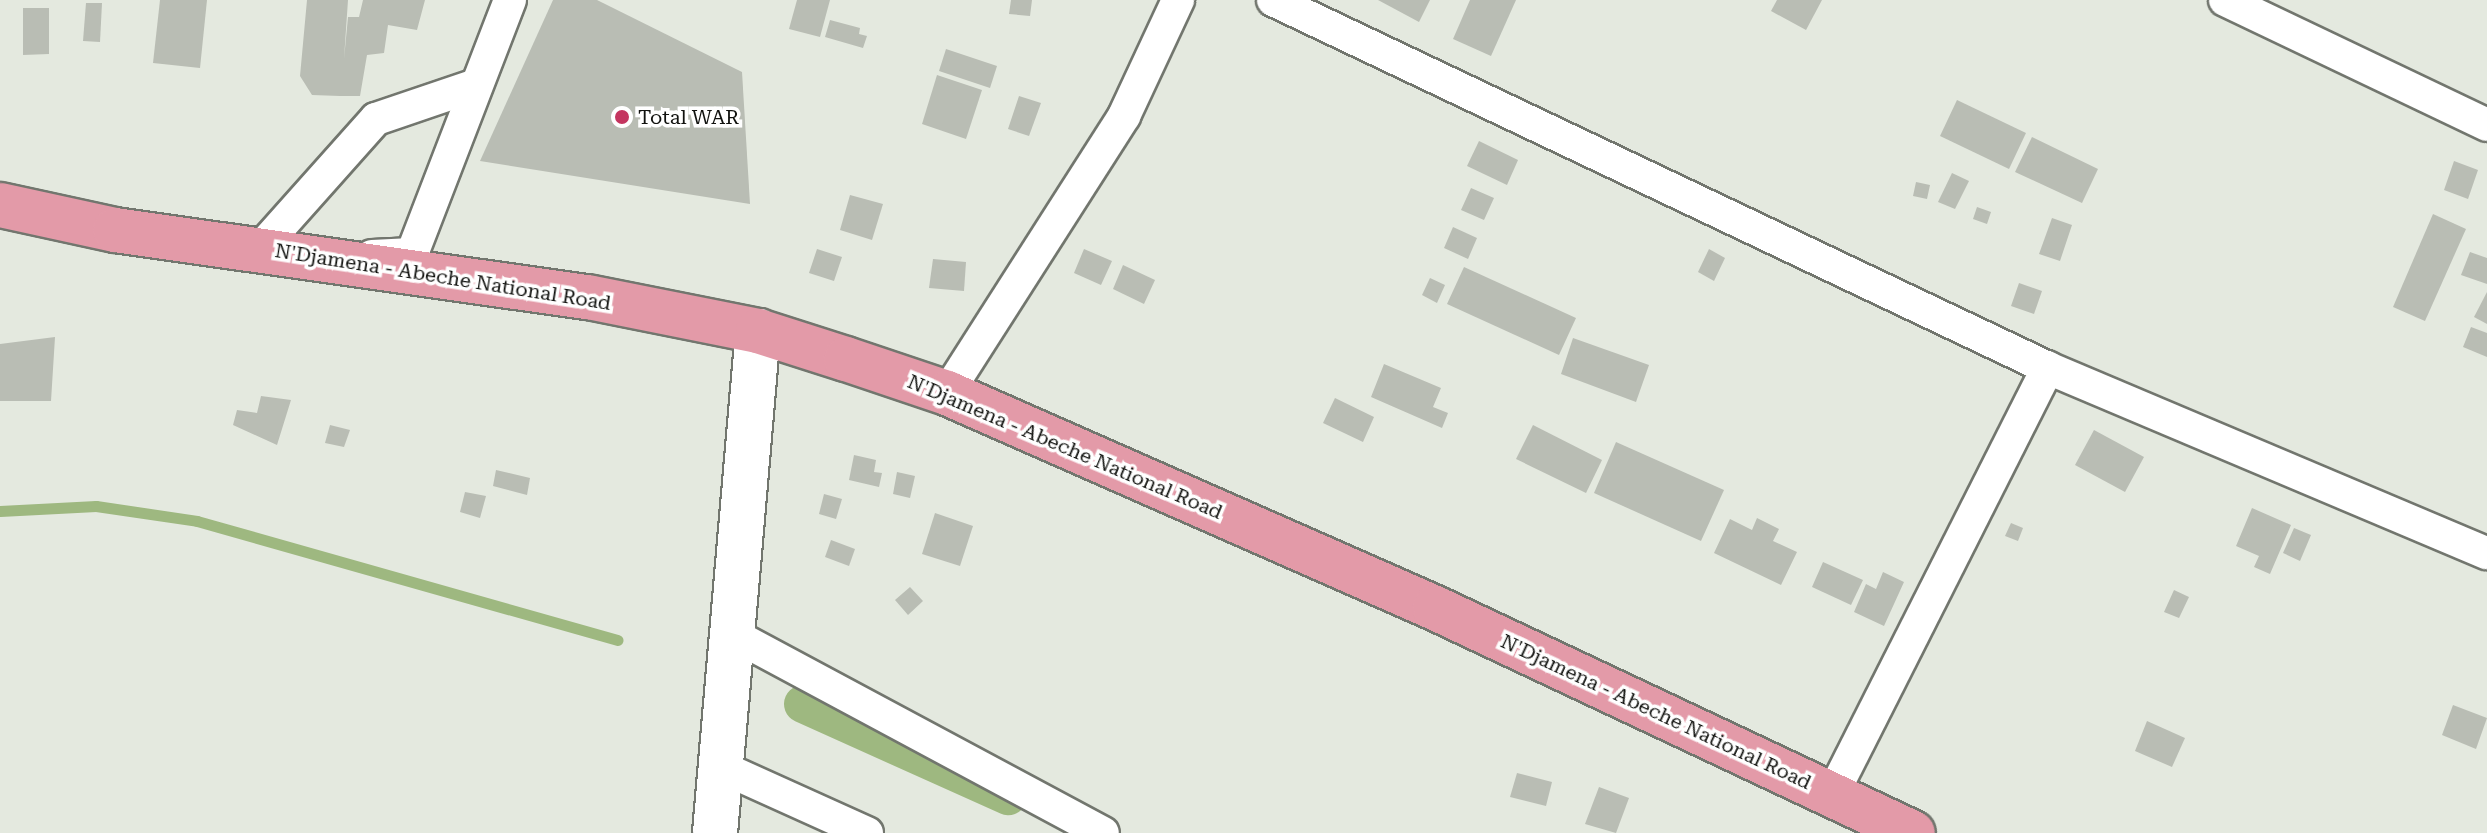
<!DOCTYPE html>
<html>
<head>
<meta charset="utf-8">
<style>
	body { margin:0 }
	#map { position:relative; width:2487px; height:833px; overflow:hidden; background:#e4e9df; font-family:"Roboto Serif",serif }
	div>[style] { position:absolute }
	.stream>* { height:11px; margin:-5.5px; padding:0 5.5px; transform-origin:5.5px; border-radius:5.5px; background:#9eb880 }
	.canal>* { height:38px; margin:-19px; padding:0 19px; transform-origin:19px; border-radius:19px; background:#9eb880 }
	.building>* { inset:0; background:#b9bdb4 }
	.roads { filter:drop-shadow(2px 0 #72766e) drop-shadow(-2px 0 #72766e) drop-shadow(0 2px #72766e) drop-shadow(0 -2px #72766e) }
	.minor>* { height:32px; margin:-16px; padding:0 16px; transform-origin:16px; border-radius:16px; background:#fff }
	.secondary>* { height:44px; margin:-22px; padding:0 22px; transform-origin:22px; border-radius:22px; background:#fff }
	.trunk>* { height:44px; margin:-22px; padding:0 22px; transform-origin:22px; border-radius:22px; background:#e39aa8 }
	.dots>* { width:22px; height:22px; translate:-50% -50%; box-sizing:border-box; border:4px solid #fff; border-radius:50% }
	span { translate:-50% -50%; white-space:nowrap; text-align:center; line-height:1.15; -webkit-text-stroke:7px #fff; paint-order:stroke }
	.poi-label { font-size:20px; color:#11120f }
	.left { translate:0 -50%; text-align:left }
	.street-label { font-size:20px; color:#11120f }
</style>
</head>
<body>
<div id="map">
	<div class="stream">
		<div style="left:0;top:511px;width:96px;rotate:-3deg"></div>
		<div style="left:96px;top:506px;width:102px;rotate:8.4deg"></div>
		<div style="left:197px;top:521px;width:437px;rotate:15.8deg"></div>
	</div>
	<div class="canal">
		<div style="left:803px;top:704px;width:225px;rotate:24.2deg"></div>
	</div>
	<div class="building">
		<div style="clip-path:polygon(160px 0,207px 0,200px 68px,153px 63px)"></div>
		<div style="clip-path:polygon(307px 0,348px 0,344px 59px,348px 17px,359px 17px,363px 0,425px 0,417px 30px,388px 25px,384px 53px,367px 55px,360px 96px,340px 96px,312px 95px,300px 76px)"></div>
		<div style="clip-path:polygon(553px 0,597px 0,742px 72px,750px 204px,480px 161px)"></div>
		<div style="clip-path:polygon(797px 0,830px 0,820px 37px,789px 29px)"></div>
		<div style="clip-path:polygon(1011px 0,1032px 0,1030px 16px,1009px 14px)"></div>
		<div style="clip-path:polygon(1378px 0,1430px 0,1419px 22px)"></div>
		<div style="clip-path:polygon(1470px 0,1516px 0,1491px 56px,1453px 39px)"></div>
		<div style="clip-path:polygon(1777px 0,1822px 0,1806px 30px,1771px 11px)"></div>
		<div style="clip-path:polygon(86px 3px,102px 3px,100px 42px,83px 41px)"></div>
		<div style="clip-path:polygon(23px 8px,49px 8px,49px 54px,23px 55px)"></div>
		<div style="clip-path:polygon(830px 20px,860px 28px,859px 34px,867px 36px,863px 48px,825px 37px)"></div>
		<div style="clip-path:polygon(946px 49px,997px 66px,990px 88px,939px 71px)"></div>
		<div style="clip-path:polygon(937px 75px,982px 90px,966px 139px,922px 124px)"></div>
		<div style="clip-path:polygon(1019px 96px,1041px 103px,1029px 136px,1008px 129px)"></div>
		<div style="clip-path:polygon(1957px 100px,2026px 133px,2009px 169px,1940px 136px)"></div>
		<div style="clip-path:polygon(2032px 137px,2098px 169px,2082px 203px,2015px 172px)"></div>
		<div style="clip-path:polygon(1479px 141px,1518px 160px,1507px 185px,1467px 166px)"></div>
		<div style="clip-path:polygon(2454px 161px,2478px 170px,2468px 199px,2444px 190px)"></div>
		<div style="clip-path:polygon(1952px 173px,1969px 181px,1955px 209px,1938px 202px)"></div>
		<div style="clip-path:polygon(1916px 182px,1930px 185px,1927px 199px,1913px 196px)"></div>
		<div style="clip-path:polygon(1471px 188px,1494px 198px,1484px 220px,1461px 210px)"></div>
		<div style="clip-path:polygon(850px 195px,883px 204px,872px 240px,840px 230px)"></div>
		<div style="clip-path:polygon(1977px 207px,1991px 212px,1987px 224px,1973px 219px)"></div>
		<div style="clip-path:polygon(2433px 214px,2466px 229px,2425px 321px,2393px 307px)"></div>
		<div style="clip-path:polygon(2052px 218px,2072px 225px,2060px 261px,2039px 254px)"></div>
		<div style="clip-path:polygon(1453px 227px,1477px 238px,1468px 259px,1444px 248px)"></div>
		<div style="clip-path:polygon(817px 249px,842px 257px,834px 281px,809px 273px)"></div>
		<div style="clip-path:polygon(1084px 249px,1112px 261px,1101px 285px,1074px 273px)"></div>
		<div style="clip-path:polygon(1709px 249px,1725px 258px,1714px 281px,1698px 272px)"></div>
		<div style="clip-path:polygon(2470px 252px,2487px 258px,2487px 284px,2461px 275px)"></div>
		<div style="clip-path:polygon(933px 259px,966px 262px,964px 291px,929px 288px)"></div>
		<div style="clip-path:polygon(1123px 265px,1155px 280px,1144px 304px,1113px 289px)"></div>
		<div style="clip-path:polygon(1464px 267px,1576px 318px,1559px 355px,1447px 304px)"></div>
		<div style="clip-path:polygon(1430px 278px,1445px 285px,1437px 303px,1422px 295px)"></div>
		<div style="clip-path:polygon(2019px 283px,2042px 291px,2034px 314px,2011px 306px)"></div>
		<div style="clip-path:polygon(2487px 292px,2487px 324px,2474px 317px)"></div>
		<div style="clip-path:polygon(2471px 327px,2487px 333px,2487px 357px,2463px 347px)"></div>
		<div style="clip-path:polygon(55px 337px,51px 401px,0 401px,0 344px)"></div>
		<div style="clip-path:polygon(1573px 338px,1649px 365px,1636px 402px,1561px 374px)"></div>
		<div style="clip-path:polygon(1384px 364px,1441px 388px,1433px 407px,1448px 413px,1442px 428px,1371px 397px)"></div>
		<div style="clip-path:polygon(261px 396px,291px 400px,277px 445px,233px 425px,237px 410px,257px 413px)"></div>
		<div style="clip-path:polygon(1335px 398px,1374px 417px,1363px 442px,1323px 423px)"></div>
		<div style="clip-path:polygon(330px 425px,350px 430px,344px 447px,325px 443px)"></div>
		<div style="clip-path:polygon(1533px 425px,1602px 460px,1586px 493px,1516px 459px)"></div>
		<div style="clip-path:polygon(2094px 430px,2144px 457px,2125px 492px,2075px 465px)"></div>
		<div style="clip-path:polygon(1616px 442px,1724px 490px,1701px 541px,1594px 493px)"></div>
		<div style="clip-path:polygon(854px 455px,876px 460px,874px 472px,882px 473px,879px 487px,849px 480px)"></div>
		<div style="clip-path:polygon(496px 470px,530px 478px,527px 495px,493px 486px)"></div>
		<div style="clip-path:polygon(897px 472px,915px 476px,910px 498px,893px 494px)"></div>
		<div style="clip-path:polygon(465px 492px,486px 496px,480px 518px,460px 512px)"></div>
		<div style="clip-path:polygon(824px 494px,842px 499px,836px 519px,819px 514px)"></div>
		<div style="clip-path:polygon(2252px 508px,2291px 525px,2270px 574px,2254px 567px,2259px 556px,2236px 546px)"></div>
		<div style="clip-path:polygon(935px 513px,973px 526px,960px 566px,922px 554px)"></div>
		<div style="clip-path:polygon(1757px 518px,1779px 529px,1773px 541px,1797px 552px,1781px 585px,1714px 553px,1730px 519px,1752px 530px)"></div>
		<div style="clip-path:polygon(2011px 523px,2023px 528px,2018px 541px,2005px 536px)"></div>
		<div style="clip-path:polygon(2294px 528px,2311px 535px,2300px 561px,2283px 553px)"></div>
		<div style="clip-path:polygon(831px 540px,855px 549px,849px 566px,825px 557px)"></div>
		<div style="clip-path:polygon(1823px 562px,1863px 580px,1851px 605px,1812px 587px)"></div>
		<div style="clip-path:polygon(1883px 572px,1904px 582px,1884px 626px,1854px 612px,1866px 584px,1876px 589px)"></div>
		<div style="clip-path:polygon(910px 587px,923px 601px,908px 615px,895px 600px)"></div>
		<div style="clip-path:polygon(2174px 590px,2189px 597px,2179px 618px,2164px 612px)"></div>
		<div style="clip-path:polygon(2453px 705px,2487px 718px,2476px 749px,2442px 735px)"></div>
		<div style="clip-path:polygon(2147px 721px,2185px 738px,2172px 767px,2135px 751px)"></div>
		<div style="clip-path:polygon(1517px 773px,1552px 782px,1546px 806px,1510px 797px)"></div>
		<div style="clip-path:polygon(1599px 787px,1629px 798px,1616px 833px,1585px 824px)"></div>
	</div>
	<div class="roads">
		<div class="minor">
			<div style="left:1273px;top:0;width:858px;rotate:25.4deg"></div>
			<div style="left:2048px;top:368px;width:476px;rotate:22.9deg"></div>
			<div style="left:2225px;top:0;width:290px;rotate:25.5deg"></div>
			<div style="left:260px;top:249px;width:174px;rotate:-48.3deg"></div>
			<div style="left:376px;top:119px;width:106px;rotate:-18.8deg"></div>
			<div style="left:372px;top:256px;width:40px;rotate:-2.9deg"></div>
			<div style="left:412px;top:254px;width:272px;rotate:-68.9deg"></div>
			<div style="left:947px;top:393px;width:329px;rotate:-57.4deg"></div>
			<div style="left:1124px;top:116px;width:128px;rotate:-65deg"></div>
			<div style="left:730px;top:633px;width:423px;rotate:28.2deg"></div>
			<div style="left:723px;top:768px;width:158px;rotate:24.3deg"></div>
			<div style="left:1832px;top:795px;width:479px;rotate:-63.2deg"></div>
		</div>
		<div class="secondary">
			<div style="left:715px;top:833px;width:504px;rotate:-85.1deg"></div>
		</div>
		<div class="trunk">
			<div style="left:0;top:205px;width:118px;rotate:12.3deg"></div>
			<div style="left:115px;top:230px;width:478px;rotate:8.1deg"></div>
			<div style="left:588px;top:297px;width:173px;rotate:11.3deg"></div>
			<div style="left:758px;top:331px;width:92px;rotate:17.7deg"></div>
			<div style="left:846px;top:359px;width:107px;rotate:18.6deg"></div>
			<div style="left:947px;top:393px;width:533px;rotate:23.78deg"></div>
			<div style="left:1435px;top:608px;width:528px;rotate:25.21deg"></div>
		</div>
	</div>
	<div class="dots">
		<div style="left:622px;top:117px;background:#c4355f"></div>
	</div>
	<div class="poi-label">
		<span class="left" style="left:638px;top:117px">Total WAR</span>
	</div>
	<div class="street-label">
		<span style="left:443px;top:277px;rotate:9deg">N'Djamena - Abeche National Road</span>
		<span style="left:1065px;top:447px;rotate:23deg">N'Djamena - Abeche National Road</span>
		<span style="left:1656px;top:712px;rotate:25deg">N'Djamena - Abeche National Road</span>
	</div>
</div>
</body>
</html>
